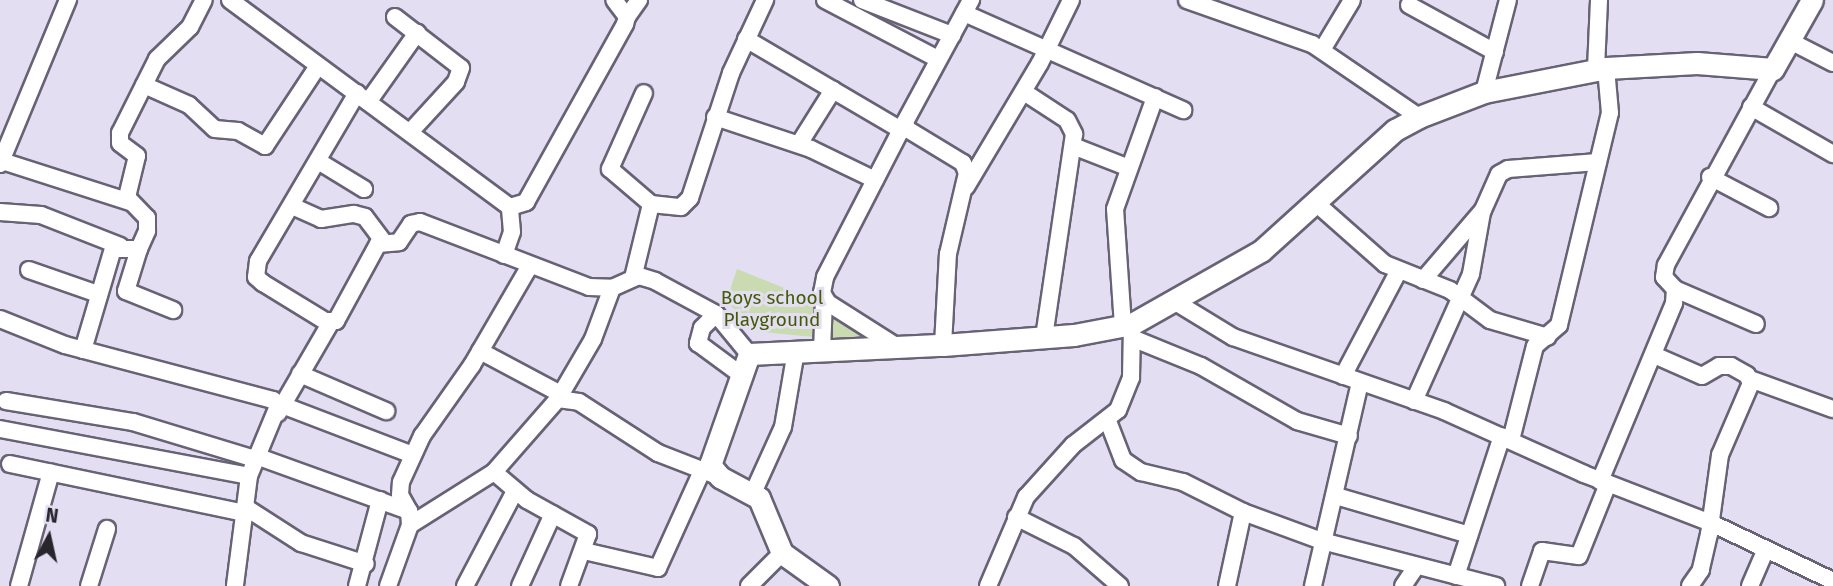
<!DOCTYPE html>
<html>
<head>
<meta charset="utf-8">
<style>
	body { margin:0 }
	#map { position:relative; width:1833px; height:586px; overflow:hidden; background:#e4def3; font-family:"Fira Sans",sans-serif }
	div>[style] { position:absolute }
	.green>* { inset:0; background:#cadbb2 }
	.roads { filter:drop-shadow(2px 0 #686275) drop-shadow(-2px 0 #686275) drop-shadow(0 2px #686275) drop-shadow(0 -2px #686275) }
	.street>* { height:16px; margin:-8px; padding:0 8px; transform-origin:8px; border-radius:8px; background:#fff }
	.secondary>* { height:21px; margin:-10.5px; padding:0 10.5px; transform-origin:10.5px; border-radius:10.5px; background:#fff }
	span { translate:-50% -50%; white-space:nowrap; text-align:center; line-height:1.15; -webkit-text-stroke:6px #e4def3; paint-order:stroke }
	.park-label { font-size:19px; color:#435b07 }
	.north { position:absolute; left:14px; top:502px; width:70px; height:70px; -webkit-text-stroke:5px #e4def3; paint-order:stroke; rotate:8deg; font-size:19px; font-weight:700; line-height:28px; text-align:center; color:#28252d }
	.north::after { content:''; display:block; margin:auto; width:24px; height:32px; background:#28252d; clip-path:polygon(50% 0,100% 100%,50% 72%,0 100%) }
</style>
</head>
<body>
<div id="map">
	<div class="green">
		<div style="clip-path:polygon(737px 269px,826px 305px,869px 336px,855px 341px,762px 332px,726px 302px)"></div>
	</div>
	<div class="roads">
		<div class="street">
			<div style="left:230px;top:0;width:348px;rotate:36.5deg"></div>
			<div style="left:510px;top:207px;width:17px;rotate:-17deg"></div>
			<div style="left:526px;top:202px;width:204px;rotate:-60.9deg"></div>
			<div style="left:625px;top:24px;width:7px;rotate:-74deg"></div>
			<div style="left:627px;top:17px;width:21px;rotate:-127deg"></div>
			<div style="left:825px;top:0;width:127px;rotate:27.6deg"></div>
			<div style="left:862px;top:0;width:97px;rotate:21.3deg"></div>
			<div style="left:1187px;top:0;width:133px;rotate:19.4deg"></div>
			<div style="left:1312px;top:44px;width:130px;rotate:34.3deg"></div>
			<div style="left:1409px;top:5px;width:98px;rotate:28.7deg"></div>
			<div style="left:964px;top:13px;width:240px;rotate:23.9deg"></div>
			<div style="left:395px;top:17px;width:83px;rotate:37.7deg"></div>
			<div style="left:461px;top:68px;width:15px;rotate:110deg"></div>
			<div style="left:456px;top:82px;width:68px;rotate:132.6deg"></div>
			<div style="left:627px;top:17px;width:21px;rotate:-55deg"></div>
			<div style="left:746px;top:39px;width:180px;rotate:30.4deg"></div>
			<div style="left:1790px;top:41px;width:48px;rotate:27.1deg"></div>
			<div style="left:1322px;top:50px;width:58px;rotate:-59deg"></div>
			<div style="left:1596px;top:69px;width:69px;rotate:-87.5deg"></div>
			<div style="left:144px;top:85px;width:49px;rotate:24deg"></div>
			<div style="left:189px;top:105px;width:35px;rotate:43deg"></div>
			<div style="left:215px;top:129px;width:23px;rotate:5deg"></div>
			<div style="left:238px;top:131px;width:31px;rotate:29deg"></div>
			<div style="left:265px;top:146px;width:96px;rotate:-56.5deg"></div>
			<div style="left:1024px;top:92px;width:51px;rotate:33.1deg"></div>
			<div style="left:1067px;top:120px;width:16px;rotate:63deg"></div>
			<div style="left:1074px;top:134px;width:205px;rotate:98.4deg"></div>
			<div style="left:1484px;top:92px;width:95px;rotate:-75.4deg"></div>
			<div style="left:357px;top:93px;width:195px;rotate:120.5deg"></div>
			<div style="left:258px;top:261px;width:16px;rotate:97deg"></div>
			<div style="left:256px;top:277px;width:9px;rotate:41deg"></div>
			<div style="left:263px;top:283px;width:73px;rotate:31.5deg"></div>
			<div style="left:325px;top:321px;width:11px"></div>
			<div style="left:336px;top:321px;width:88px;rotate:-61.4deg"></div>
			<div style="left:378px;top:244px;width:21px;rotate:-5deg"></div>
			<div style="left:399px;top:242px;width:22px;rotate:-56deg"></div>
			<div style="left:411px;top:224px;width:9px;rotate:-13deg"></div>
			<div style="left:420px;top:222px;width:181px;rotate:21deg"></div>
			<div style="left:589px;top:287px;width:23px;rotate:2deg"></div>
			<div style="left:612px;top:288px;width:30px;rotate:-24deg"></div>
			<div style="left:639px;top:276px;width:17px;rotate:17deg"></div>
			<div style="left:655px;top:281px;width:69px;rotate:28.4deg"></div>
			<div style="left:716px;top:314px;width:52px;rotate:50.5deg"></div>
			<div style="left:368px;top:102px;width:85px;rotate:-54.6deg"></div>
			<div style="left:1751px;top:107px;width:95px;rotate:29.8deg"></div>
			<div style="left:715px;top:117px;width:101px;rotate:18.4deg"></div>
			<div style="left:811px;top:149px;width:71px;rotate:25.8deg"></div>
			<div style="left:799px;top:144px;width:64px;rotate:-57.8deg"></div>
			<div style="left:1073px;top:146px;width:60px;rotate:21.4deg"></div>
			<div style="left:2px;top:161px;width:134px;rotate:17.8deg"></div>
			<div style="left:318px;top:161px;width:54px;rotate:31.3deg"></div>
			<div style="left:0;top:164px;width:178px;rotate:-67.5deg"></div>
			<div style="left:1710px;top:177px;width:67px;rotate:27.7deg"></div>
			<div style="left:966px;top:187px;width:144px;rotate:-59.2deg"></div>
			<div style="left:1040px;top:63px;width:70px;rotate:-63.8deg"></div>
			<div style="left:651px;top:204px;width:30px;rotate:6deg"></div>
			<div style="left:681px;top:207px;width:13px;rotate:-45deg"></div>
			<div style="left:690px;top:198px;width:132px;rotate:-71.8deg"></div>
			<div style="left:731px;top:73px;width:81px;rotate:-65deg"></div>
			<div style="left:1317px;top:204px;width:91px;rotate:41.4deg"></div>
			<div style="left:1385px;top:264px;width:70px;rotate:21.8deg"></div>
			<div style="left:1450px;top:290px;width:50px;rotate:36.9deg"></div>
			<div style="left:1490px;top:320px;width:60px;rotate:16.3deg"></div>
			<div style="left:292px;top:206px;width:32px;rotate:24deg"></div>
			<div style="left:321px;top:219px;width:33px;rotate:-9deg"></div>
			<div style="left:354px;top:214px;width:11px;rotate:15deg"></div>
			<div style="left:365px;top:217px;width:30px;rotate:53deg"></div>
			<div style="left:0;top:212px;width:41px;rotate:4.2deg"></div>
			<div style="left:41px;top:215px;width:85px;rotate:21.4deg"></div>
			<div style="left:139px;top:249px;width:44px;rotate:107.2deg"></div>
			<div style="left:126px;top:291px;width:51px;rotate:22deg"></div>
			<div style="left:504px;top:255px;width:24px;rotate:-71deg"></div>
			<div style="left:512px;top:232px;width:25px;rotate:-95deg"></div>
			<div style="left:29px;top:270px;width:73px;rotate:19.2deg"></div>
			<div style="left:633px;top:278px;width:76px;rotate:-76.3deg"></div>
			<div style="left:651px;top:204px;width:54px;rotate:-139.5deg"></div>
			<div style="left:610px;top:169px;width:83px;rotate:-65.9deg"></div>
			<div style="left:1423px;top:280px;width:92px;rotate:-49.4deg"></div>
			<div style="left:1483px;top:210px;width:39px;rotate:-66deg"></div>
			<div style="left:1499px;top:174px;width:10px;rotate:-29deg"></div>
			<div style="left:1508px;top:169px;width:90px;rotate:-4.4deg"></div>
			<div style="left:1675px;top:289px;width:88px;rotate:23.4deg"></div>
			<div style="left:1174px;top:301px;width:69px;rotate:31.4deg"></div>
			<div style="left:1233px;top:337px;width:224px;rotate:19.3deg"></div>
			<div style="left:1444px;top:411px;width:154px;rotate:24.2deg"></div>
			<div style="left:1584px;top:474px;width:136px;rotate:21.1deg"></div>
			<div style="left:1711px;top:523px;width:135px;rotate:25.4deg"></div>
			<div style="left:716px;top:314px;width:20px;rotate:135deg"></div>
			<div style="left:702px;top:328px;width:16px;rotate:105deg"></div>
			<div style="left:698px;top:343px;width:52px;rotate:36.4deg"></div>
			<div style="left:0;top:319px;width:70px;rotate:21.8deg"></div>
			<div style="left:65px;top:345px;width:215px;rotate:14.8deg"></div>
			<div style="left:273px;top:400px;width:8px;rotate:50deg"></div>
			<div style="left:278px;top:406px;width:76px;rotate:112.5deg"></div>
			<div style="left:249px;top:476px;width:111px;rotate:97.3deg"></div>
			<div style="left:1123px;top:326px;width:117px;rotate:-93.9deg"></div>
			<div style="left:1115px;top:209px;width:119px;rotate:-70.3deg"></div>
			<div style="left:1132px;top:338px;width:74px;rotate:22.1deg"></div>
			<div style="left:1201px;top:366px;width:111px;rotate:29.8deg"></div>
			<div style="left:1297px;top:421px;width:54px;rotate:16.1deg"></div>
			<div style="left:943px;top:345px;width:91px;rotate:-86.9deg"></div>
			<div style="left:948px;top:254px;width:83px;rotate:-76.8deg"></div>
			<div style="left:967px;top:173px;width:11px;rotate:-112deg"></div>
			<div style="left:963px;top:163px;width:66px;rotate:-148.7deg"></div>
			<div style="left:907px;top:129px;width:7px;rotate:-106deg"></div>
			<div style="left:905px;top:122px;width:139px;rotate:-61.6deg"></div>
			<div style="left:899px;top:348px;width:84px;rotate:-147.6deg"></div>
			<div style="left:828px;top:303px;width:12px;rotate:-121deg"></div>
			<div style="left:822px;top:293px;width:16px;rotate:-79deg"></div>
			<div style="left:825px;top:277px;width:174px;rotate:-62.7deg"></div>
			<div style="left:83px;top:350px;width:105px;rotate:-73.5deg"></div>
			<div style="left:113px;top:249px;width:26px"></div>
			<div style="left:139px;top:249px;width:20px;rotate:-66deg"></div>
			<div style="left:147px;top:231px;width:13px;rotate:-90deg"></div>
			<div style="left:147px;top:218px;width:29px;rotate:-134deg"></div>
			<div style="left:127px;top:197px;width:42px;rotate:-76.3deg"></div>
			<div style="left:137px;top:156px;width:21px;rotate:-143deg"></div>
			<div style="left:120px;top:143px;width:10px;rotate:-90deg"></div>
			<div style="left:120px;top:133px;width:83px;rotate:-63.4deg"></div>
			<div style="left:157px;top:59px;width:46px;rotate:-44.1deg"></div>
			<div style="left:190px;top:27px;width:30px;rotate:-63deg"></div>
			<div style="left:480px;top:351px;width:92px;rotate:28deg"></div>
			<div style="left:822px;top:351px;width:52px;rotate:-87.8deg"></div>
			<div style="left:1654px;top:355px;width:52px;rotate:23.6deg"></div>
			<div style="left:1702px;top:376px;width:20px;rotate:-30deg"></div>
			<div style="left:1719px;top:366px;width:12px"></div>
			<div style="left:1731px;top:366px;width:18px;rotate:29deg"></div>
			<div style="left:1747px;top:375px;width:9px;rotate:63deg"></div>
			<div style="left:1751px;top:383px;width:78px;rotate:113.3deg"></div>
			<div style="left:1720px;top:455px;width:80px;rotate:97.9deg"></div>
			<div style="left:1709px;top:534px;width:37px;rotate:103deg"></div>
			<div style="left:1701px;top:570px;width:19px;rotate:125deg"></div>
			<div style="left:300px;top:374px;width:94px;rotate:23.3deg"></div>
			<div style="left:1343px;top:376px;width:118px;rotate:-62.1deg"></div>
			<div style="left:1750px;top:379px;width:88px;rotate:19.9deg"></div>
			<div style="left:558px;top:399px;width:69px;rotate:-59.7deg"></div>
			<div style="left:593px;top:339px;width:54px;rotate:-69.6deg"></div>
			<div style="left:6px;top:401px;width:129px;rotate:9.4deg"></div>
			<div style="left:133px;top:422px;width:127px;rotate:16.9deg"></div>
			<div style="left:1414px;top:401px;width:139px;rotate:-65.8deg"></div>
			<div style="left:1471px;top:274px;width:63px;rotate:-79.9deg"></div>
			<div style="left:282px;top:405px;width:140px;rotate:20.9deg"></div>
			<div style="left:278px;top:413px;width:105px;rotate:-59.8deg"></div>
			<div style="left:1108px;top:421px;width:42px;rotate:69deg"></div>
			<div style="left:1123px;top:460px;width:22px;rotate:34deg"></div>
			<div style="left:1141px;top:472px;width:43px;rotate:13.4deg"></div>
			<div style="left:1183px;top:482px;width:67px;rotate:26.6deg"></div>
			<div style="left:1243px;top:512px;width:84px;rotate:20.2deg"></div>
			<div style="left:1322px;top:541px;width:180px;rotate:14.5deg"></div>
			<div style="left:0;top:429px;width:253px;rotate:10.7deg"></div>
			<div style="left:1511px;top:440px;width:97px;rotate:-75.7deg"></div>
			<div style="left:1535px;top:346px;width:32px;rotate:-41deg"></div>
			<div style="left:1559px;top:325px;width:218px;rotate:-76.5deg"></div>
			<div style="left:1610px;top:113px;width:45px;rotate:-95.1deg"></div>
			<div style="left:256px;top:456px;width:163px;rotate:19.8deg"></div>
			<div style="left:10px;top:464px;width:239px;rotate:11.8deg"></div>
			<div style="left:494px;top:472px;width:43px;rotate:40.3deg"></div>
			<div style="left:527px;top:500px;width:70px;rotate:29.1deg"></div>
			<div style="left:588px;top:534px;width:55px;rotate:110.1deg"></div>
			<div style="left:1600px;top:481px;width:193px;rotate:-67.4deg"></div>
			<div style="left:1674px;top:303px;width:14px;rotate:-86deg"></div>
			<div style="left:1675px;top:289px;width:16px;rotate:-133deg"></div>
			<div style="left:1664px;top:277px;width:12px;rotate:-81deg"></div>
			<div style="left:1666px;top:265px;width:223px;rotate:-61.4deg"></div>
			<div style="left:753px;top:493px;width:72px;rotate:-65.6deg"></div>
			<div style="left:783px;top:427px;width:77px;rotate:-80.3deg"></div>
			<div style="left:1336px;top:496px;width:139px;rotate:16.3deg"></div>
			<div style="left:245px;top:507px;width:67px;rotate:32.7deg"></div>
			<div style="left:301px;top:543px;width:68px;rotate:17.9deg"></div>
			<div style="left:1016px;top:517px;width:65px;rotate:26.6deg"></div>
			<div style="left:1074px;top:546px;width:61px;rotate:41deg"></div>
			<div style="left:410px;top:525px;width:99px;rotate:-32.2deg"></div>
			<div style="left:494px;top:472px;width:97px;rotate:-48.8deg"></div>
			<div style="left:558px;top:399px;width:21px;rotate:8deg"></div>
			<div style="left:579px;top:402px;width:94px;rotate:32.8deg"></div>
			<div style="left:658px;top:453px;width:66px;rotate:21.2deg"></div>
			<div style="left:584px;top:551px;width:76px;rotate:12.9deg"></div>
			<div style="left:658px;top:568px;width:107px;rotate:-65.6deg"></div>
			<div style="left:1456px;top:576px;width:147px;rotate:-71.8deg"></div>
			<div style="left:19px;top:586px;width:118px;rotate:-74.3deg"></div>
			<div style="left:89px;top:586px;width:60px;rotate:-72.5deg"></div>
			<div style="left:357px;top:586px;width:89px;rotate:-75deg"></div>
			<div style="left:388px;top:586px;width:65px;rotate:-70.2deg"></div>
			<div style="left:410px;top:525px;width:14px;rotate:-94deg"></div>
			<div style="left:409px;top:511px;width:18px;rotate:-119deg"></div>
			<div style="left:400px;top:495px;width:13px;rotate:-86deg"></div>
			<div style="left:401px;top:482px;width:51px;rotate:-65.5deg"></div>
			<div style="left:422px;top:436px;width:87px;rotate:-54.8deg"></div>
			<div style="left:472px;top:365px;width:113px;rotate:-59.8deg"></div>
			<div style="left:465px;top:586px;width:107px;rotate:-62.2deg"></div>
			<div style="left:520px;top:586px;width:79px;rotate:-65.4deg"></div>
			<div style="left:749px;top:586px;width:47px;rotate:-45deg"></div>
			<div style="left:988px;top:586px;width:97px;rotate:-66.9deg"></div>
			<div style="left:1026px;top:497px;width:70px;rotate:-47.9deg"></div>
			<div style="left:1073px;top:445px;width:57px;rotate:-37.9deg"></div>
			<div style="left:1118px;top:410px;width:35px;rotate:-68deg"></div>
			<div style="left:1131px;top:378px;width:54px;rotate:-88.9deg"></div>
			<div style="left:1227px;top:586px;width:76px;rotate:-77.8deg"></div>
			<div style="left:1313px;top:586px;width:208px;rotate:-77deg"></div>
			<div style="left:1403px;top:586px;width:23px;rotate:-56deg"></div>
			<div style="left:1530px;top:586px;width:37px;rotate:-71deg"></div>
			<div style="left:1542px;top:551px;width:37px;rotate:8deg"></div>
			<div style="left:1579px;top:556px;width:78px;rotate:-68.1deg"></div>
			<div style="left:1750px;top:586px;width:40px;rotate:-66.6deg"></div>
		</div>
		<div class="secondary">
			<div style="left:828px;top:586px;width:57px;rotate:-144.3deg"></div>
			<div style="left:782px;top:553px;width:60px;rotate:-112.7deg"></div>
			<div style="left:759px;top:498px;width:44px;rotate:-151.7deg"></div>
			<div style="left:720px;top:477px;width:16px;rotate:-130deg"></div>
			<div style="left:710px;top:465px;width:118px;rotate:-70.6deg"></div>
			<div style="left:749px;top:354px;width:194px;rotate:-2.7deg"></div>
			<div style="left:943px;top:345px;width:131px;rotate:-4.4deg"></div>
			<div style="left:1074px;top:335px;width:59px;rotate:-10.7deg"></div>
			<div style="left:1132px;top:324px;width:148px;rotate:-29.5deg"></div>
			<div style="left:1261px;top:251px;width:181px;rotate:-42.1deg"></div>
			<div style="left:1395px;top:130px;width:27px;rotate:-28deg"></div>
			<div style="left:1419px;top:117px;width:70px;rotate:-21deg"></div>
			<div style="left:1484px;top:92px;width:124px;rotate:-11.1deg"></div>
			<div style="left:1606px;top:68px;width:91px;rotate:-3.1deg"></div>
			<div style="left:1697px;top:63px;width:76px;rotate:4.5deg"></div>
			<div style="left:1773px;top:69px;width:79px;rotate:-60.5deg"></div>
		</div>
	</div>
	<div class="park-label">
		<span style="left:772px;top:309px">Boys school<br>Playground</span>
	</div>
	<div class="north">N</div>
</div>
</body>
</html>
